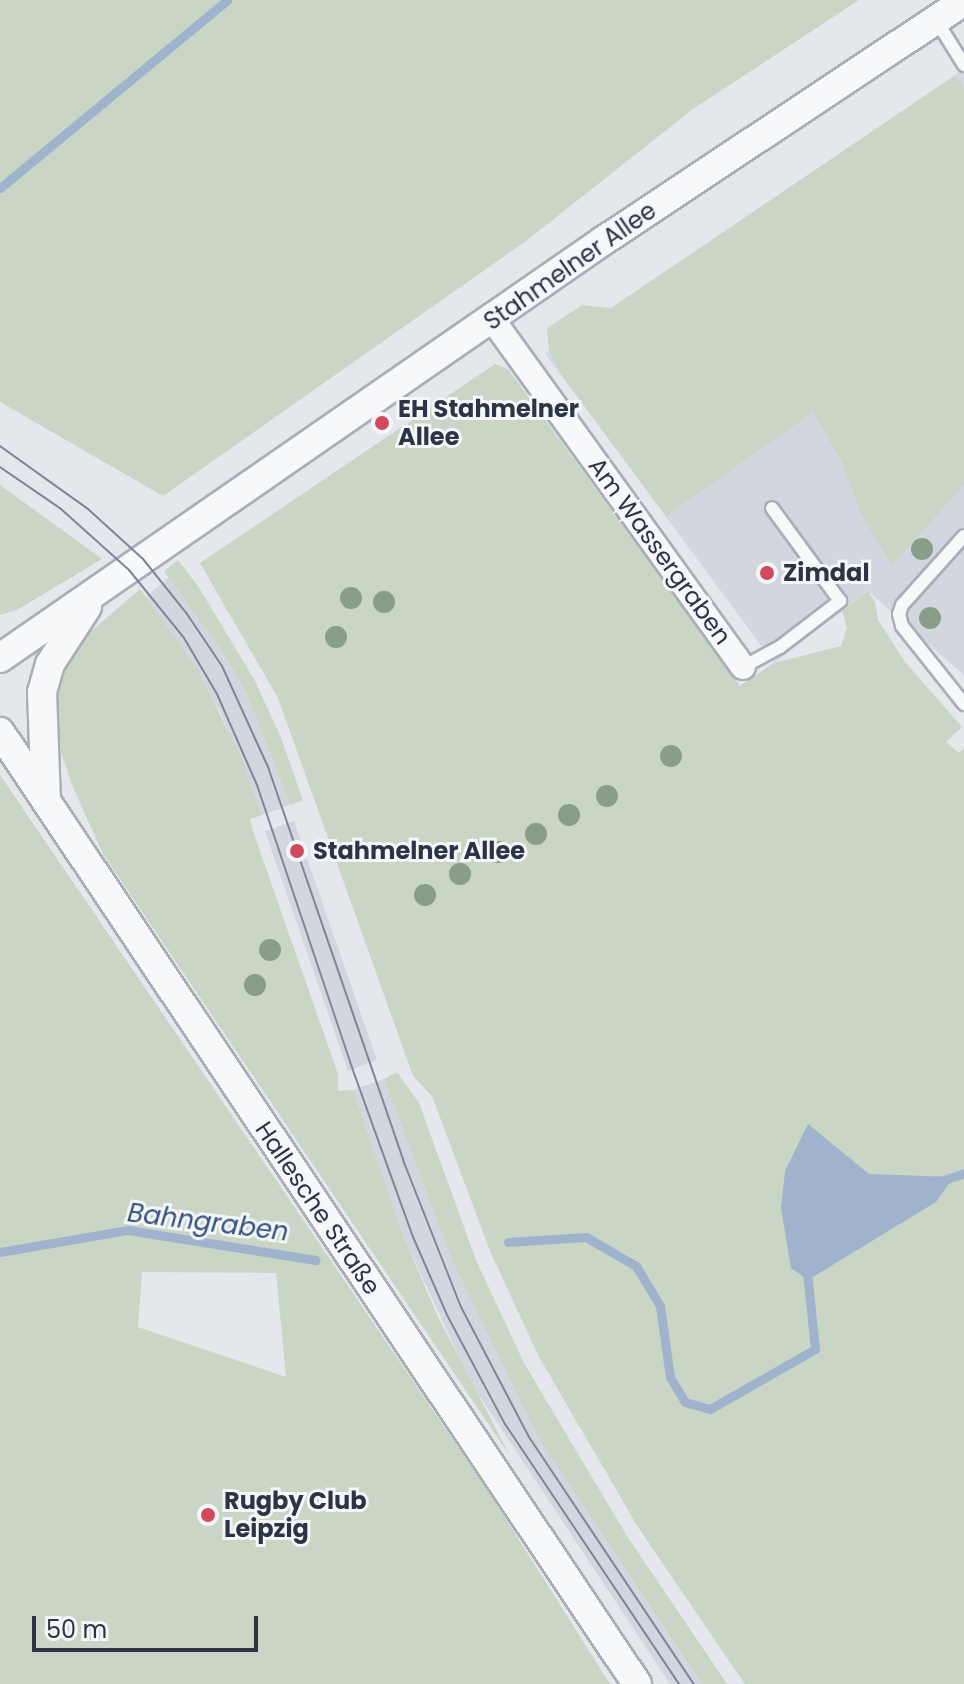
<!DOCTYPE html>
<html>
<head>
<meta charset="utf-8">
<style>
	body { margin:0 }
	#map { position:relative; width:964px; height:1684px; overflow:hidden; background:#e4e7ec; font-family:Poppins,sans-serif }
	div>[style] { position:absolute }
	.built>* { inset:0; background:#d2d6de }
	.green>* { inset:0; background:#c9d6c5 }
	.water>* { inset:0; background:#9fb4cc }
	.stream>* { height:9px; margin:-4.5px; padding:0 4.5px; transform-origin:4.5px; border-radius:4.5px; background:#9fb4cc }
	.roads { filter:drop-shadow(2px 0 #a9aeb7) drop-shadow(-2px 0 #a9aeb7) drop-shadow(0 2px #a9aeb7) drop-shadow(0 -2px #a9aeb7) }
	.service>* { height:12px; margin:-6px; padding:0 6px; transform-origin:6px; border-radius:6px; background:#f7f8fa }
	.minor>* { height:24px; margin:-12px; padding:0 12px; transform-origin:12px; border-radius:12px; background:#f7f8fa }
	.tertiary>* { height:28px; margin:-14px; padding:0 14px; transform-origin:14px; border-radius:14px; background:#f7f8fa }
	.tram>* { height:2px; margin:-1px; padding:0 1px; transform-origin:1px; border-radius:1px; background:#7d8696 }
	.trees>* { width:22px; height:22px; margin:-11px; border-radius:50%; background:#899d89 }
	.dots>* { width:22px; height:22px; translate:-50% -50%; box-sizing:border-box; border:4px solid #f4f6f9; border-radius:50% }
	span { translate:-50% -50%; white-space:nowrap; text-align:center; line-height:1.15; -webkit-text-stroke:6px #f4f6f9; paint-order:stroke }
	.street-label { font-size:24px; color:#2b3445 }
	.poi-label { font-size:24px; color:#2b3445; font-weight:700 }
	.left { translate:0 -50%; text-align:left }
	.water-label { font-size:26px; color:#34527a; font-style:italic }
	.scale { position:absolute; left:32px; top:1616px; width:226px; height:36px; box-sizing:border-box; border:4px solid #2b3445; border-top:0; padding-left:10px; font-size:24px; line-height:28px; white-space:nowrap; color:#2b3445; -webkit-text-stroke:6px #f4f6f9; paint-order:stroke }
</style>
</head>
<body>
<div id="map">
	<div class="built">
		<div style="clip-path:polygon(964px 69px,964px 675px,868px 591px,774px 663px,545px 353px)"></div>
		<div style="clip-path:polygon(169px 577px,225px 654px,247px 695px,290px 805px,262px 815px,220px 711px,146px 597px)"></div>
		<div style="clip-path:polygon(294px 821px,377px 1060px,348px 1071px,265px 831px)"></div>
		<div style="clip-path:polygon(384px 1079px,453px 1263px,536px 1433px,702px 1684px,670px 1684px,471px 1383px,403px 1235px,353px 1090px)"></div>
	</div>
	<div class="green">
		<div style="clip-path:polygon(0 0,859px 0,693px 109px,526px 241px,163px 496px,0 402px)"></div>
		<div style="clip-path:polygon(956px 75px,964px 88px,964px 485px,892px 565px,862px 516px,843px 464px,813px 412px,666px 516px,560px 373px,549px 350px,547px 328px,582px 305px,611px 308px)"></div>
		<div style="clip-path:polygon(495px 364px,508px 369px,740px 686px,774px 663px,841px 646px,847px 628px,842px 611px,868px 591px,875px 602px,878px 620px,905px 662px,962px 727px,946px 742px,959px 753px,964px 748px,964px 1684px,745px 1684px,727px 1658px,638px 1527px,539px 1357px,490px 1251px,432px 1096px,413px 1076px,278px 698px,200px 563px)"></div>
		<div style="clip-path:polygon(0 485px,102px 559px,17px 610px,0 615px)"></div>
		<div style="clip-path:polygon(178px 560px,200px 589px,254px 679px,280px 735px,303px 800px,290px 805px,247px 695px,225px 655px,164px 571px)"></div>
		<div style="clip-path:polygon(140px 589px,198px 670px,238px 751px,262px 815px,250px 819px,254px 834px,338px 1074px,338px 1091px,353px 1090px,403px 1235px,437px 1315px,510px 1456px,103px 854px,72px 785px,52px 725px,53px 697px,61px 669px,88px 634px)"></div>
		<div style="clip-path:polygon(evenodd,0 775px,490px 1494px,610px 1684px,0 1684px,0 775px,142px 1272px,276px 1273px,286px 1377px,138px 1327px,142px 1272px)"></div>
		<div style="clip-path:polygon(397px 1072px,419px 1103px,476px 1260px,524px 1363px,627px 1536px,727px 1684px,702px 1684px,536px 1433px,453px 1263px,384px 1079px)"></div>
	</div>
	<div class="water">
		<div style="clip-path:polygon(808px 1124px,869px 1174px,954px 1177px,936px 1202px,808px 1280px,791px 1268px,781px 1208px,785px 1171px)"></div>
	</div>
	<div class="stream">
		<div style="left:0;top:188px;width:295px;rotate:-39.6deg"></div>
		<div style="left:944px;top:1180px;width:21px;rotate:-19deg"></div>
		<div style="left:508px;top:1242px;width:78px;rotate:-3.7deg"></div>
		<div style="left:586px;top:1237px;width:58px;rotate:30.1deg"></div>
		<div style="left:636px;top:1266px;width:47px;rotate:59deg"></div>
		<div style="left:660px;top:1306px;width:72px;rotate:82deg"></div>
		<div style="left:670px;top:1377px;width:29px;rotate:59deg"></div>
		<div style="left:685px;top:1402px;width:26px;rotate:16deg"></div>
		<div style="left:710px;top:1409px;width:121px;rotate:-29.7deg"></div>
		<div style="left:815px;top:1349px;width:78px;rotate:-95.9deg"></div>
		<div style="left:0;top:1252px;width:130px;rotate:-9.8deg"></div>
		<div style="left:128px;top:1230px;width:190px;rotate:9.1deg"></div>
	</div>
	<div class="roads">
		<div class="service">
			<div style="left:936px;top:20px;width:53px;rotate:58.1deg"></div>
			<div style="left:964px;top:536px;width:93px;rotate:131.9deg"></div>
			<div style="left:902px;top:605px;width:9px;rotate:108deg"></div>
			<div style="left:899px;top:614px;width:12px;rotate:76deg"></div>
			<div style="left:902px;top:626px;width:100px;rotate:51.5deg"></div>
			<div style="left:743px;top:667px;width:42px;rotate:-28.4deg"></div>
			<div style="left:780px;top:647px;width:76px;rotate:-37.5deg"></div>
			<div style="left:840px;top:601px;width:115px;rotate:-126.2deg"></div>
		</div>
		<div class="minor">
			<div style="left:492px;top:319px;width:429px;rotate:54.2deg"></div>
		</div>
		<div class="tertiary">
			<div style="left:0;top:658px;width:733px;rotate:-34.67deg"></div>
			<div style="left:603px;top:241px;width:433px;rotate:-33.6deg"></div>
			<div style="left:0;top:732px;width:1145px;rotate:56.21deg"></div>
			<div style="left:46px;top:801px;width:109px;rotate:-92.1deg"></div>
			<div style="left:42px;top:692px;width:29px;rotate:-74deg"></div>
			<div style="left:50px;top:664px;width:68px;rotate:-57deg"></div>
		</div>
	</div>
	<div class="tram">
		<div style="left:0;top:446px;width:108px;rotate:35.6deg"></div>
		<div style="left:88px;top:509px;width:74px;rotate:42.3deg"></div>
		<div style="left:143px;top:559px;width:70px;rotate:51.3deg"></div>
		<div style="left:187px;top:614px;width:63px;rotate:56.1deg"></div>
		<div style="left:222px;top:666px;width:111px;rotate:65.5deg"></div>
		<div style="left:268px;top:767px;width:416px;rotate:71deg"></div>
		<div style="left:403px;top:1160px;width:158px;rotate:68.5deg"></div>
		<div style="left:461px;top:1307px;width:147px;rotate:62.4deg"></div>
		<div style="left:529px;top:1437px;width:297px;rotate:56.3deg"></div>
		<div style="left:0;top:467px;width:74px;rotate:34.5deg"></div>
		<div style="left:61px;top:509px;width:91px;rotate:41.9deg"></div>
		<div style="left:129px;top:570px;width:87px;rotate:51deg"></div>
		<div style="left:184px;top:638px;width:65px;rotate:59.5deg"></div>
		<div style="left:217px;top:694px;width:99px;rotate:66.3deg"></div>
		<div style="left:257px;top:785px;width:307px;rotate:71.4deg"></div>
		<div style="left:355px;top:1076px;width:171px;rotate:70.2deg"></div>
		<div style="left:413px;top:1237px;width:85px;rotate:66.4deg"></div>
		<div style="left:447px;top:1315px;width:123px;rotate:62deg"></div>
		<div style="left:505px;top:1424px;width:313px;rotate:56.2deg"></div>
	</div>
	<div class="trees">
		<div style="left:922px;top:549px"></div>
		<div style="left:351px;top:598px"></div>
		<div style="left:384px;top:602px"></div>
		<div style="left:930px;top:618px"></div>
		<div style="left:336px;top:637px"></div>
		<div style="left:671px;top:756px"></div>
		<div style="left:607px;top:796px"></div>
		<div style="left:569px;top:815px"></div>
		<div style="left:536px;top:834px"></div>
		<div style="left:498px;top:852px"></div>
		<div style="left:460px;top:874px"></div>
		<div style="left:425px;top:895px"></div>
		<div style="left:270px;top:950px"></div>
		<div style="left:255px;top:985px"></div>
	</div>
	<div class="dots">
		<div style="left:382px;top:423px;background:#d1495b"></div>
		<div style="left:767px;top:573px;background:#d1495b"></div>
		<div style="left:297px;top:851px;background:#d1495b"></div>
		<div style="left:208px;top:1515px;background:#d1495b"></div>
	</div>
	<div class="street-label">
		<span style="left:570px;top:266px;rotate:-35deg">Stahmelner Allee</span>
		<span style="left:660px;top:551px;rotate:54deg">Am Wassergraben</span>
		<span style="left:318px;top:1208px;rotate:56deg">Hallesche Straße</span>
	</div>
	<div class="poi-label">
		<span class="left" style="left:398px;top:423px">EH Stahmelner<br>Allee</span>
		<span class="left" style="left:783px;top:573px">Zimdal</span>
		<span class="left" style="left:313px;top:851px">Stahmelner Allee</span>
		<span class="left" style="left:224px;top:1515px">Rugby Club<br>Leipzig</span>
	</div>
	<div class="water-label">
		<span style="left:208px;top:1223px;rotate:7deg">Bahngraben</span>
	</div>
	<div class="scale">50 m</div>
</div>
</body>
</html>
